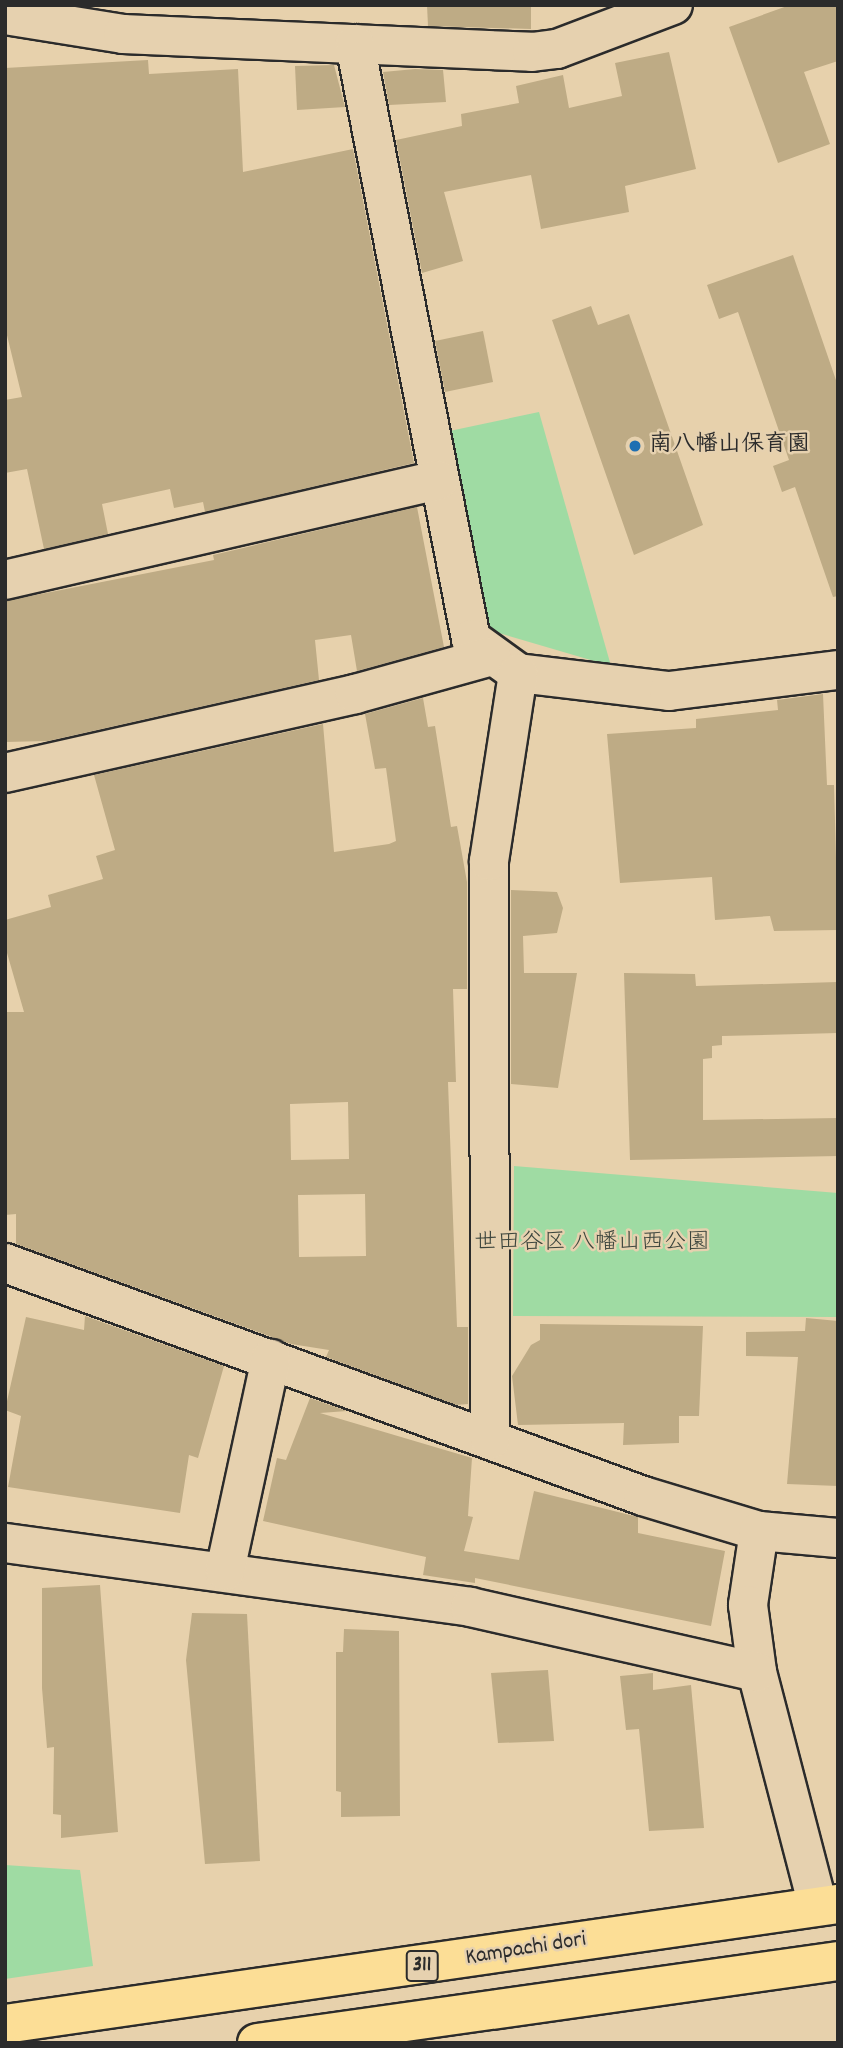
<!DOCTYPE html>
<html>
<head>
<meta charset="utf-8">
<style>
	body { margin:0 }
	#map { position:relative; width:843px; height:2048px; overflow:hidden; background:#e7d1ac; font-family:Dekko,"Klee One",sans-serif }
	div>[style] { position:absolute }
	.green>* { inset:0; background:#9fdba3 }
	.building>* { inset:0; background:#beab85 }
	.roads { filter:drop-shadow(2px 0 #2b2b2b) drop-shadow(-2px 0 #2b2b2b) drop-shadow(0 2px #2b2b2b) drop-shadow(0 -2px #2b2b2b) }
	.street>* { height:38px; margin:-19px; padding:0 19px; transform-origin:19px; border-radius:19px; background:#e6d1af }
	.primary>* { height:38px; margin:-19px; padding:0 19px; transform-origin:19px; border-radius:19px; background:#fcde96 }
	.dots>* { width:19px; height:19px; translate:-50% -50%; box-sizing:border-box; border:4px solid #e6d1af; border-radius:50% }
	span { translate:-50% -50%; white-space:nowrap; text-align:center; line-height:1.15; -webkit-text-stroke:5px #e6d1af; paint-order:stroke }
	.shield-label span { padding:2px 5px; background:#e6d1af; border:2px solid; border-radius:5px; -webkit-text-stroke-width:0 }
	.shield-label { font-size:21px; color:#2b2b2b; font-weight:700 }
	.poi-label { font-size:23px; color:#2b2b2b; font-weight:700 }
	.left { translate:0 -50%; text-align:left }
	.park-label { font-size:23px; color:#3c453d }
	.street-label { font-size:23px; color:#2b2b2b }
	.frame { position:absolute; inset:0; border:7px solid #2b2b2b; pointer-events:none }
</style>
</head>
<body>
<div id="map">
	<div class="green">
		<div style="clip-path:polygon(539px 412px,611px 666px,482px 628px,440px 433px)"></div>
		<div style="clip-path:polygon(514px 1166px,838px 1193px,838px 1317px,513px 1316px)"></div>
		<div style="clip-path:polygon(5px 1865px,80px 1870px,93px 1966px,5px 1979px)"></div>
	</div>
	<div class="building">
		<div style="clip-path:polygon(427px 5px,531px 5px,531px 29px,428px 26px)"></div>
		<div style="clip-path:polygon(790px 5px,838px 5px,838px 61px,804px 72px,830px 144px,778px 163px,729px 27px)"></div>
		<div style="clip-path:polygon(669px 52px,696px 169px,625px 186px,629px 212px,541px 229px,531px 175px,444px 192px,463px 261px,422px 273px,396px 140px,462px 126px,461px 114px,519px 103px,516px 86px,563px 75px,569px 108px,622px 96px,615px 63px)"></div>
		<div style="clip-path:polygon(148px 60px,149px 74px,238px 69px,243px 172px,353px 149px,414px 463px,205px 512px,203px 502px,174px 508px,170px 489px,102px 504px,108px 534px,44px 549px,27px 469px,5px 473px,5px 400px,22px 397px,5px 327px,5px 68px)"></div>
		<div style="clip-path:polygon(334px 65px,345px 107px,297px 110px,295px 66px)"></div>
		<div style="clip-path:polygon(415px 69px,443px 70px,446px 102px,389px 105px,383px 72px)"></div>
		<div style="clip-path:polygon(793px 255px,838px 386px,838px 596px,833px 597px,795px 487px,782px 492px,773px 466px,789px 460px,738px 312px,719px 319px,707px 285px)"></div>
		<div style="clip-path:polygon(591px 306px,598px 325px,629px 314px,703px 525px,634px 555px,552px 320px)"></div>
		<div style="clip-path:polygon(483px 331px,493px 382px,445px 392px,435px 341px)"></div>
		<div style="clip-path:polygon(417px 507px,444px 647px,357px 671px,351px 635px,315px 640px,319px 680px,48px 741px,5px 742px,5px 601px,214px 560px,213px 555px)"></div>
		<div style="clip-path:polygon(823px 694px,827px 785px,834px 785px,838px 930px,774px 931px,770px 916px,715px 920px,712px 877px,620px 883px,607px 734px,696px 728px,696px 719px,778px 710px,777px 700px)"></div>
		<div style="clip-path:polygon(evenodd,423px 698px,428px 727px,435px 726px,451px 827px,457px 826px,467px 882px,467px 989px,453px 989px,456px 1082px,448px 1082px,457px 1327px,468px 1327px,468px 1404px,456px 1405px,326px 1357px,329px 1350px,291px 1344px,16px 1244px,16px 1214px,5px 1215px,5px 1012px,24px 1012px,5px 946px,5px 920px,51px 907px,48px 895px,103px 879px,96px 856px,115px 850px,94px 775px,323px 724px,334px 852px,389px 844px,396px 841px,386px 768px,375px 769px,365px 714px,423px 698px,348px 1102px,349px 1159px,291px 1160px,290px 1104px,348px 1102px,423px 698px,365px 1194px,366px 1256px,299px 1257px,298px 1195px,365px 1194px)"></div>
		<div style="clip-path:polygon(511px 890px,557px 892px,563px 908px,557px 933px,523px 936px,524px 973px,577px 973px,558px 1088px,511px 1084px)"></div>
		<div style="clip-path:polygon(624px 973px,695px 974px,696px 986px,838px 982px,838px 1033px,722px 1036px,722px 1045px,712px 1046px,712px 1058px,703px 1059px,703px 1120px,838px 1118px,838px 1156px,630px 1160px)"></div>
		<div style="clip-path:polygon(85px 1316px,224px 1366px,198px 1458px,189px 1455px,180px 1513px,8px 1487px,21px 1416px,5px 1410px,26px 1317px,84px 1330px)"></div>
		<div style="clip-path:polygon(806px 1318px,838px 1321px,838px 1486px,787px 1484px,798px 1357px,746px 1356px,746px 1332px,805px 1331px)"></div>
		<div style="clip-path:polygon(540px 1324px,703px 1326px,699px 1416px,679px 1416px,679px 1443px,623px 1445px,624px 1423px,518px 1425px,512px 1376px,531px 1345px,540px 1340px)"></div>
		<div style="clip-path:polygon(310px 1398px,347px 1411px,320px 1413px,472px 1458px,468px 1516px,473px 1517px,464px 1551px,519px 1560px,534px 1491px,638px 1517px,638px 1533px,725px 1551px,711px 1626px,475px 1578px,475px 1583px,423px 1575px,426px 1557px,263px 1521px,277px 1458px,286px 1460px)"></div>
		<div style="clip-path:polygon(100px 1585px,118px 1832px,61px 1838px,61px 1815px,53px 1814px,54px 1747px,47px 1748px,42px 1688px,42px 1588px)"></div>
		<div style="clip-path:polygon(192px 1613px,247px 1614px,260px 1861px,205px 1864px,186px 1660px)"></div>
		<div style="clip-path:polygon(344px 1629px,399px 1631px,400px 1816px,341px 1817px,341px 1792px,336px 1791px,336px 1652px,343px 1652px)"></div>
		<div style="clip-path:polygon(548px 1670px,554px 1741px,498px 1743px,491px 1673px)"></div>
		<div style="clip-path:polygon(653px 1673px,653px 1690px,691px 1685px,704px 1828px,649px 1831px,639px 1729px,626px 1730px,620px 1676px)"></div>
	</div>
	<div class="roads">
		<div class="street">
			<div style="left:5px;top:15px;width:120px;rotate:9.1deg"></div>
			<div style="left:123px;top:34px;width:409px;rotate:2.5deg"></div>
			<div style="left:532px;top:52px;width:25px;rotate:-7deg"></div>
			<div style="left:557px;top:49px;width:124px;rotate:-20.8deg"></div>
			<div style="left:355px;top:44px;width:606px;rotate:78.97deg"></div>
			<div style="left:471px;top:639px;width:58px;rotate:35.9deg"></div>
			<div style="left:518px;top:673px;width:152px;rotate:6.8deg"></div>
			<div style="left:669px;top:691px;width:170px;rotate:-7.1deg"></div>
			<div style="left:5px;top:580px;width:445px;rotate:-13deg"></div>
			<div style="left:5px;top:773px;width:359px;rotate:-12.7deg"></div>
			<div style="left:355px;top:694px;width:142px;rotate:-15.5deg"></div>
			<div style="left:5px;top:1263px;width:679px;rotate:20.06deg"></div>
			<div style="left:643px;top:1496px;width:121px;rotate:16.8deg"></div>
			<div style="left:759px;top:1531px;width:79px;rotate:5.1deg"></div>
			<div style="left:490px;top:1440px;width:579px;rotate:-90.1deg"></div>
			<div style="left:489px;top:861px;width:190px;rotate:-81.2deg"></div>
			<div style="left:759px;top:1531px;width:75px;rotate:98.5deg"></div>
			<div style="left:748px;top:1605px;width:68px;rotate:82.3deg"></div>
			<div style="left:757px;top:1672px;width:242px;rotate:75.4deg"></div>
			<div style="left:5px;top:1543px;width:469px;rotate:7.8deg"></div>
			<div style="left:470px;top:1607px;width:294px;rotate:12.8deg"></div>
			<div style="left:225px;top:1571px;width:217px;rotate:-77.8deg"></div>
		</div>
		<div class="primary">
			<div style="left:5px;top:2024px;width:842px;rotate:-8.2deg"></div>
			<div style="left:257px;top:2043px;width:587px;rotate:-8.03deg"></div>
		</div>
	</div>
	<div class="dots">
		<div style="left:635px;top:446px;background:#1f6fb2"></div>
	</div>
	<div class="shield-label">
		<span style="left:422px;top:1966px">311</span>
	</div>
	<div class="poi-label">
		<span class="left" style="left:649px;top:446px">南八幡山保育園</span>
	</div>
	<div class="park-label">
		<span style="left:592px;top:1244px">世田谷区 八幡山西公園</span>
	</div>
	<div class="street-label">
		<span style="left:526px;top:1950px;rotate:-9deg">Kampachi dori</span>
	</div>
	<div class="frame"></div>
</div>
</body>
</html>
